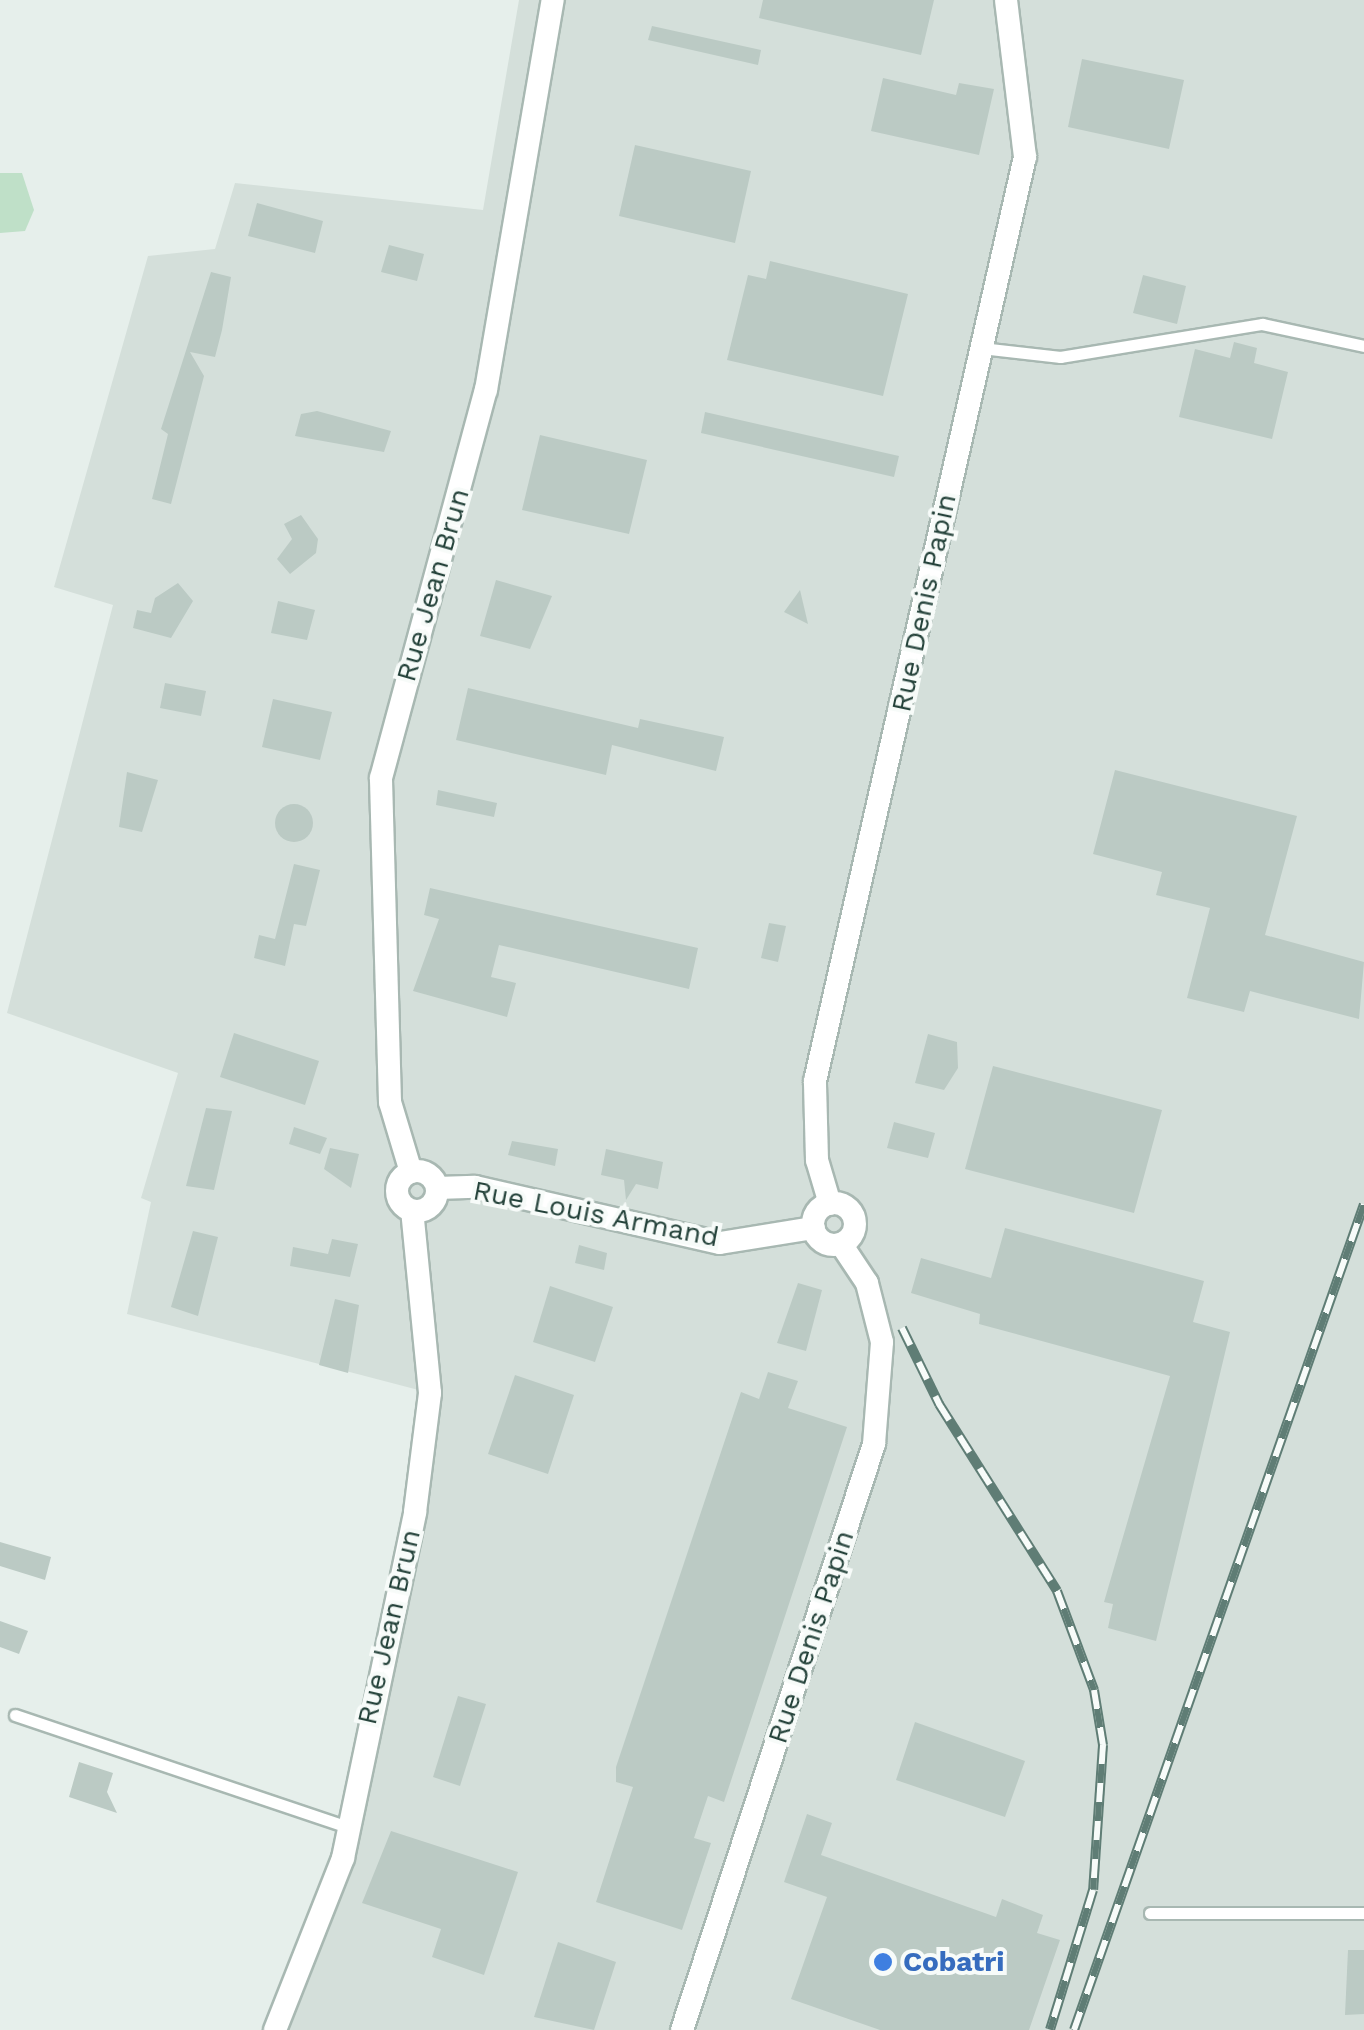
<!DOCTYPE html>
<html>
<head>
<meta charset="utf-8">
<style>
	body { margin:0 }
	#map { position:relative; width:1364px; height:2030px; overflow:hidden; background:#e6efeb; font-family:"Work Sans",sans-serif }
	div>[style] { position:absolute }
	.built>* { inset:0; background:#d4dfda }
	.green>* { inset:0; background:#bfe0c8 }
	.building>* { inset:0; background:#bbcac4 }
	.round { border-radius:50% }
	.roads { filter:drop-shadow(2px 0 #a8b8b2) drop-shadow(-2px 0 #a8b8b2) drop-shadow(0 2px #a8b8b2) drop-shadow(0 -2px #a8b8b2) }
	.lane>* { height:11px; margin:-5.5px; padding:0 5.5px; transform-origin:5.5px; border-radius:5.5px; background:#fff }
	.street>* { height:22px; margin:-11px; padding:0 11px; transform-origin:11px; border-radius:11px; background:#fff }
	.street>.ring { margin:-11px; padding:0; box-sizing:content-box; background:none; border:22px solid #fff; border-radius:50% }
	.rail>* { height:10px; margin-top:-5px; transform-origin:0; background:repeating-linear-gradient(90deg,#f7fbf9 0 19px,#5f7d75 0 38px); box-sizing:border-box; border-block:2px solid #5f7d75 }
	.dots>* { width:28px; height:28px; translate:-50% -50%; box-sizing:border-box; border:5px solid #f7fbf9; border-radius:50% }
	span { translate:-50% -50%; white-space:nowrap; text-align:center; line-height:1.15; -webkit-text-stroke:8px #f7fbf9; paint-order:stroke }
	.street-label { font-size:28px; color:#24423a }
	.shop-label { font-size:28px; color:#366cbe; font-weight:700 }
	.left { translate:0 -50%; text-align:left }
</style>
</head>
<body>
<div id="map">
	<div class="built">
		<div style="clip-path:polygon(519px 0,1364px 0,1364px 2030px,273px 2030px,343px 1858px,430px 1393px,127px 1314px,151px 1202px,141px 1198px,178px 1073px,7px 1013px,113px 605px,54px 587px,148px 256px,215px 249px,235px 183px,483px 210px)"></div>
	</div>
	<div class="green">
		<div style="clip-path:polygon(0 173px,22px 173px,34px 210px,25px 231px,0 233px)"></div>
	</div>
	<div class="building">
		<div style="clip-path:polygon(763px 0,934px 0,921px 55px,759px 18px)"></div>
		<div style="clip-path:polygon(652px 26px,761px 50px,758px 65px,648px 40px)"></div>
		<div style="clip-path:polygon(1082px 59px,1184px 80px,1169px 149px,1068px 127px)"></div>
		<div style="clip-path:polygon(883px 78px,956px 95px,959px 83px,994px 89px,979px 155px,871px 131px)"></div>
		<div style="clip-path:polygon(635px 145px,751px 171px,735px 243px,619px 216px)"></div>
		<div style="clip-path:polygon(257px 203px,323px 221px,315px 253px,248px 236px)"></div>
		<div style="clip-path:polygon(389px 245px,424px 254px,417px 281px,381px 272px)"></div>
		<div style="clip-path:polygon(770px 261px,908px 294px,883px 396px,727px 360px,748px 275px,766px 279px)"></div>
		<div style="clip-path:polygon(211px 272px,231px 277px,222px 330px,215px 357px,190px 352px,204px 376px,171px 504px,152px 499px,168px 434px,161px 429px)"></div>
		<div style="clip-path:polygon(1143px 275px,1186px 286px,1177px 324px,1133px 313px)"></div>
		<div style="clip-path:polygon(1234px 342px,1257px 348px,1254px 363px,1288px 372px,1272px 439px,1179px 417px,1195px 349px,1230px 358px)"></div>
		<div style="clip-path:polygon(317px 411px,391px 431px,384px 452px,295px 436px,301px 414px)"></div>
		<div style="clip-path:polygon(705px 412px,899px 456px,894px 477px,701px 433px)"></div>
		<div style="clip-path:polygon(540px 435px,647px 460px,629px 534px,522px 510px)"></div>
		<div style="clip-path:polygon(301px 515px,318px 539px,316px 553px,290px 574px,277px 559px,292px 539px,284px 524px)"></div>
		<div style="clip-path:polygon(496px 580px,552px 596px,530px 649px,480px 636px)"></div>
		<div style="clip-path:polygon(178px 583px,193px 601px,171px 638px,133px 628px,137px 610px,151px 613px,155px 598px)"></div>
		<div style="clip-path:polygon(800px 590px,808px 624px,784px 612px)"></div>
		<div style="clip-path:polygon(278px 601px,315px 610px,307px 640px,271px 633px)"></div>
		<div style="clip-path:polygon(165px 683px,206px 691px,201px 716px,160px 708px)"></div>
		<div style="clip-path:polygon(468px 688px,638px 728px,640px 719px,724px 737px,716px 771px,612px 745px,606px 775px,456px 740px)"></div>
		<div style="clip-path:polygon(273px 699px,332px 712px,320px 760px,262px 747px)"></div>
		<div style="clip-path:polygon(1115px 770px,1297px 816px,1265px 935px,1364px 962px,1359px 1019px,1250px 991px,1244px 1012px,1187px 998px,1210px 908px,1156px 895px,1162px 872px,1093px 854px)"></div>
		<div style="clip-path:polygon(127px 772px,158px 780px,142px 832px,119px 827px)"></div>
		<div style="clip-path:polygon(438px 790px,497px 803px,494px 817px,436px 805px)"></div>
		<div class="round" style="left:275px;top:804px;width:38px;height:38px"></div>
		<div style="clip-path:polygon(294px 864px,320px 870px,306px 926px,294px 924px,285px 966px,254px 958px,259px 935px,275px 939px)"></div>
		<div style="clip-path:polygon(430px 888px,698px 948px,689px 989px,499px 945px,491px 977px,516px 983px,507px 1017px,413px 991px,439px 919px,424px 915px)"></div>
		<div style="clip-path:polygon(769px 923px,786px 926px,778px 962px,761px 958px)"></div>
		<div style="clip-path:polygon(234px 1033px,319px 1061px,305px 1105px,220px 1077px)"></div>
		<div style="clip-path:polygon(928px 1034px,957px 1042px,958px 1068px,944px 1090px,915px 1083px)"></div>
		<div style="clip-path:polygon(993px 1066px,1162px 1110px,1134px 1213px,965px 1169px)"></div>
		<div style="clip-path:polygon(206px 1108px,232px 1111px,214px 1190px,186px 1186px)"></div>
		<div style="clip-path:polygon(894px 1122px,935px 1133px,928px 1158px,887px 1148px)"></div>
		<div style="clip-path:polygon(294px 1127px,327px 1138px,320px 1154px,289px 1144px)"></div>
		<div style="clip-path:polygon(512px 1141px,558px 1149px,555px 1166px,508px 1155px)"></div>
		<div style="clip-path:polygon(330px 1148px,359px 1154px,351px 1188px,324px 1169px)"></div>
		<div style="clip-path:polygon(606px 1149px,663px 1162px,658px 1189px,636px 1184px,626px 1200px,624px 1180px,601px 1175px)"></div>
		<div style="clip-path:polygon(1005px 1228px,1204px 1281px,1193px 1322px,1230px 1332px,1156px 1641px,1108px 1628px,1113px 1604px,1104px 1602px,1170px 1376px,979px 1324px,980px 1314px,911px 1293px,921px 1258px,991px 1278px)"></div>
		<div style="clip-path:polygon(193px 1231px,218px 1237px,198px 1316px,171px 1307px)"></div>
		<div style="clip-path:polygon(332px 1239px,358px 1244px,350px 1277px,290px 1266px,293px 1247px,328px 1254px)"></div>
		<div style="clip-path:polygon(579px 1245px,607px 1253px,604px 1270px,575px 1263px)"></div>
		<div style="clip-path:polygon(798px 1283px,822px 1290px,806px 1351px,777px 1343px)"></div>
		<div style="clip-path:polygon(550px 1286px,613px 1307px,595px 1362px,533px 1342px)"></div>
		<div style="clip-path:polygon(335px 1299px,359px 1305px,348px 1373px,319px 1365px)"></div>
		<div style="clip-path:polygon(768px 1372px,798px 1381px,788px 1408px,847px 1427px,724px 1802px,708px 1796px,694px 1838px,711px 1843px,682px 1930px,596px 1902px,633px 1787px,616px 1782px,616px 1767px,741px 1392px,759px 1399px)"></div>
		<div style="clip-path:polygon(515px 1375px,574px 1395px,548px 1474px,488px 1454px)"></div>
		<div style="clip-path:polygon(0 1542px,51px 1557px,45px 1580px,0 1566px)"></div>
		<div style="clip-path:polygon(0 1621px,28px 1631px,19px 1654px,0 1647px)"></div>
		<div style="clip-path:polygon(458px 1696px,486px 1704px,460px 1786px,433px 1777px)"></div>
		<div style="clip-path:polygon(915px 1722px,1025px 1761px,1005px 1817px,896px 1780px)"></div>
		<div style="clip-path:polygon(79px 1762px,113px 1773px,107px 1792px,117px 1813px,69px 1797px)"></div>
		<div style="clip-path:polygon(807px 1814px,832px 1823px,821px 1855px,996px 1917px,1002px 1899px,1043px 1915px,1037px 1933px,1060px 1940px,1029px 2030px,880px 2030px,791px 1999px,827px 1897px,784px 1882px)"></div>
		<div style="clip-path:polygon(391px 1831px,518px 1872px,484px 1975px,432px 1957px,441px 1929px,362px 1903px)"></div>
		<div style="clip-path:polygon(558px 1942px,616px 1962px,594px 2030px,534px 2017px)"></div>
		<div style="clip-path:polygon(1348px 1950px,1364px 1950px,1364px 2014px,1345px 2015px)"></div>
	</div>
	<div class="roads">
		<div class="lane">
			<div style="left:981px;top:348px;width:80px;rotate:6.5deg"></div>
			<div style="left:1060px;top:357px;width:205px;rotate:-9.3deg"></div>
			<div style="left:1262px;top:324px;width:104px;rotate:12.2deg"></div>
			<div style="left:15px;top:1715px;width:351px;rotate:18.6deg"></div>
			<div style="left:1150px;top:1913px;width:214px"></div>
		</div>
		<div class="street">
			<div class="ring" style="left:397px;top:1171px;width:18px;height:18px"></div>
			<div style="left:411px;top:1172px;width:73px;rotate:-106.7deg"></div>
			<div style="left:390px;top:1102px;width:324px;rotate:-91.6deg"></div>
			<div style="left:381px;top:778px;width:402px;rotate:-74.9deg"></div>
			<div style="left:486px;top:390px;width:396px;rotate:-80.3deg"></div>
			<div style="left:437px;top:1188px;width:38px;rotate:-2deg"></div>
			<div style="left:475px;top:1187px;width:251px;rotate:12.9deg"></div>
			<div style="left:720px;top:1243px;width:95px;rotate:-9.1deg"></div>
			<div class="ring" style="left:813px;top:1203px;width:20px;height:20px"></div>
			<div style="left:830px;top:1204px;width:46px;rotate:-106.5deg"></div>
			<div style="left:817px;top:1160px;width:79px;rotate:-91.5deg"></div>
			<div style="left:815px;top:1081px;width:948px;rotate:-77.2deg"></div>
			<div style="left:1025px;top:157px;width:158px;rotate:-96.9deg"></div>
			<div style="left:275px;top:2030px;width:185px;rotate:-68.4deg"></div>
			<div style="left:343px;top:1858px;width:353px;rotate:-78.2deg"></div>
			<div style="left:415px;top:1512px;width:120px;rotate:-82.8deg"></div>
			<div style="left:430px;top:1393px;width:183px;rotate:-95.6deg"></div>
			<div style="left:682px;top:2030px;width:617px;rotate:-71.86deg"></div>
			<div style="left:874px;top:1444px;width:102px;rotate:-85.5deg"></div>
			<div style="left:882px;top:1342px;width:61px;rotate:-104.3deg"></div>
			<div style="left:867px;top:1283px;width:47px;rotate:-123.7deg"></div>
		</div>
	</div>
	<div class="rail">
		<div style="left:902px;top:1328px;width:85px;rotate:64deg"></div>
		<div style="left:939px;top:1404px;width:221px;rotate:57.7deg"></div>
		<div style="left:1057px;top:1591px;width:106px;rotate:69.5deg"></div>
		<div style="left:1094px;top:1690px;width:56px;rotate:80.7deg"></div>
		<div style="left:1103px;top:1745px;width:145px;rotate:93.9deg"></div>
		<div style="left:1093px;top:1890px;width:146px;rotate:107.1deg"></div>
		<div style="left:1074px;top:2030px;width:875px;rotate:-70.65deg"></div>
	</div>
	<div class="dots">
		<div style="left:883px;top:1962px;background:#3f7fe0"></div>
	</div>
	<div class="street-label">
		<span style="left:433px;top:585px;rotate:-74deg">Rue Jean Brun</span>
		<span style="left:924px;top:603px;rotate:-78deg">Rue Denis Papin</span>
		<span style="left:596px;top:1214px;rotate:11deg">Rue Louis Armand</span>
		<span style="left:389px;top:1627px;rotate:-77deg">Rue Jean Brun</span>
		<span style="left:811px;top:1637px;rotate:-72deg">Rue Denis Papin</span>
	</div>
	<div class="shop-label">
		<span class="left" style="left:903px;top:1962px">Cobatri</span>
	</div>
</div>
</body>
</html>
